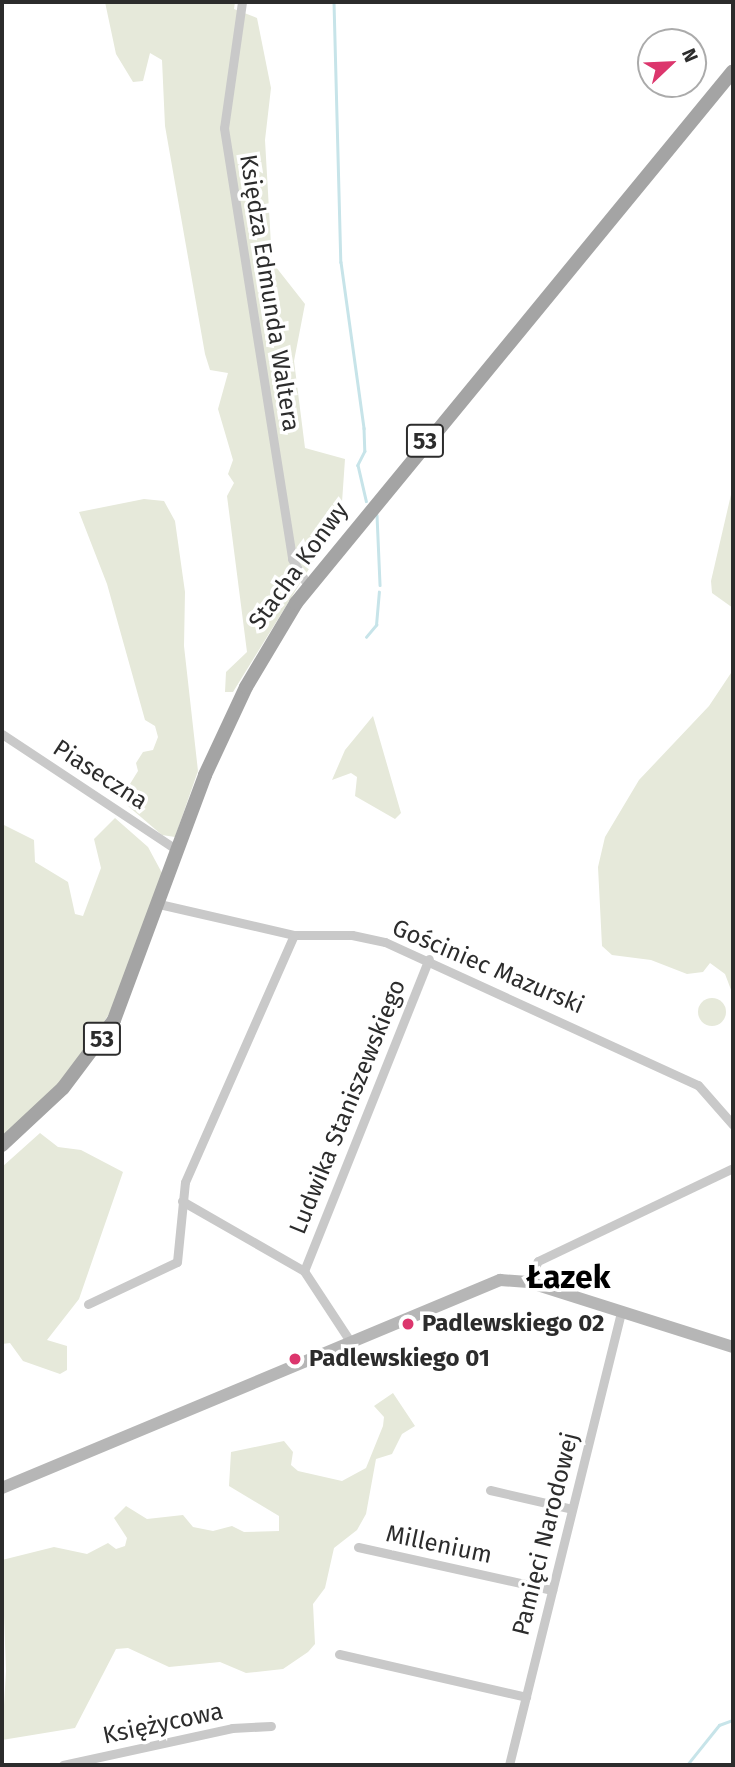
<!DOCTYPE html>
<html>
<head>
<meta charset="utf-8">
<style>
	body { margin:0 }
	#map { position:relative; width:735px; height:1767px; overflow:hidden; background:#fff; font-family:"Fira Sans",sans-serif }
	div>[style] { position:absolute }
	.green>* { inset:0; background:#e6e9da }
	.round { border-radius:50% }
	.stream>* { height:2.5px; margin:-1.25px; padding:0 1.25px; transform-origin:1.25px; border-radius:1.25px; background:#c7e4e9 }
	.street>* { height:9px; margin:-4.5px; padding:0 4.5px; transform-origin:4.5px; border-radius:4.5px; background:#c9c9c9 }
	.secondary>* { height:12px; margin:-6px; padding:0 6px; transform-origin:6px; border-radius:6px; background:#b6b6b6 }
	.primary>* { height:14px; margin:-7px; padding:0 7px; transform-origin:7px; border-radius:7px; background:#a4a4a4 }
	.dots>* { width:19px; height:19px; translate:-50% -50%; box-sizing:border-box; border:4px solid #fff; border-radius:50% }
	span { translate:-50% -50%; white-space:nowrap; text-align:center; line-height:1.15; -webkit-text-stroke:7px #fff; paint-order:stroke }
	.shield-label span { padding:2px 5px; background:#fff; border:2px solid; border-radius:5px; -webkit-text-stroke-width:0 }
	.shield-label { font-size:23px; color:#2c2c2c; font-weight:700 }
	.street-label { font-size:24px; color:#2c2c2c }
	.poi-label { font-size:24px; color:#2c2c2c; font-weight:700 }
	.left { translate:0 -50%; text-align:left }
	.district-label { font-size:32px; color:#000; font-weight:700 }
	.frame { position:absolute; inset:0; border:4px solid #2c2c2c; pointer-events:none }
	.north { position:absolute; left:637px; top:28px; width:70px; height:70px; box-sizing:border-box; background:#fff; border:2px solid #ababab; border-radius:50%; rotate:67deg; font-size:19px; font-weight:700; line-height:28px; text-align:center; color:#2c2c2c }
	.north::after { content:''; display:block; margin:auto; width:24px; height:32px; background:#dc366d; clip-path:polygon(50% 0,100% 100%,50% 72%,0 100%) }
</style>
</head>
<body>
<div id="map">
	<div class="green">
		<div style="clip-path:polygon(105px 2px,235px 2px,234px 9px,257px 18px,271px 88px,265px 140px,272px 262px,305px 304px,294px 361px,305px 448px,345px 459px,341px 517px,233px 692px,225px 692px,226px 672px,247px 652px,227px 496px,234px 483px,228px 474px,233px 460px,218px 409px,228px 373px,210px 370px,205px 354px,165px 126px,162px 60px,150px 53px,143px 81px,133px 82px,116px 54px)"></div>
		<div style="clip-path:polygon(733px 486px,733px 608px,712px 593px,711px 581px)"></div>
		<div style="clip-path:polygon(144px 499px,164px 501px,175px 521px,185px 592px,184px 646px,198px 771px,175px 837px,162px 835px,128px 806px,125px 792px,138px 771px,136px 763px,143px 752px,153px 750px,158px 737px,155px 726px,145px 720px,107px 584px,79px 512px)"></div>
		<div style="clip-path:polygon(733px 670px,733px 995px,725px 974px,710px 963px,703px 972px,687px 974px,651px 960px,612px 955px,602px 946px,598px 867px,605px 837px,639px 780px,709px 706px)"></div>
		<div style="clip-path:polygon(373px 716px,401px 813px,395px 819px,355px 796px,357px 777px,351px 773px,332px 780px,345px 750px)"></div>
		<div style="clip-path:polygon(115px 818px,148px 847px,162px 873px,125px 989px,75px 1067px,2px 1138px,2px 824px,34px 840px,35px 862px,68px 882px,75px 914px,83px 916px,101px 868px,94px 839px)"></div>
		<div class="round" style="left:698px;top:998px;width:28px;height:28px"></div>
		<div style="clip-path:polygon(40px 1133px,58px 1147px,81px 1150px,123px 1172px,79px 1299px,47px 1340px,67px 1346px,67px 1370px,60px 1374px,23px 1361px,10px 1343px,2px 1344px,2px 1167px)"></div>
		<div style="clip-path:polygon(393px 1393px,415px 1426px,402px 1434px,392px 1454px,376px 1459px,366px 1514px,357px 1530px,334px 1548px,325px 1588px,313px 1604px,315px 1644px,308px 1652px,283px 1669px,246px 1673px,220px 1662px,169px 1667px,128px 1648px,116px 1649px,75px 1728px,2px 1740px,6px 1671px,2px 1560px,54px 1547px,87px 1554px,108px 1543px,116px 1549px,125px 1546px,127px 1538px,114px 1518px,126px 1506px,147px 1519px,183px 1515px,193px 1527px,213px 1531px,232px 1526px,244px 1532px,279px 1531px,279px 1516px,229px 1486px,231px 1452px,284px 1441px,293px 1452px,291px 1465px,298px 1471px,342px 1481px,366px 1468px,383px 1426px,384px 1417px,374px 1406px)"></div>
	</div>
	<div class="stream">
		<div style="left:334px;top:2px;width:260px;rotate:88.5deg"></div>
		<div style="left:341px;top:262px;width:168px;rotate:82.1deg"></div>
		<div style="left:364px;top:428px;width:23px;rotate:88deg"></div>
		<div style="left:365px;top:451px;width:16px;rotate:117deg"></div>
		<div style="left:358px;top:465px;width:37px;rotate:77deg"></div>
		<div style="left:377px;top:515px;width:70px;rotate:87.5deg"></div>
		<div style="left:366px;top:637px;width:16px;rotate:-50deg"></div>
		<div style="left:376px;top:625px;width:33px;rotate:-85deg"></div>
		<div style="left:687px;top:1765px;width:51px;rotate:-51.3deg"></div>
		<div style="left:719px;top:1725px;width:15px;rotate:-20deg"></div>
	</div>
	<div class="street">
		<div style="left:242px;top:2px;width:127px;rotate:98.1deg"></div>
		<div style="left:224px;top:128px;width:436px;rotate:81deg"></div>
		<div style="left:292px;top:559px;width:31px;rotate:59deg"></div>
		<div style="left:2px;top:734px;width:210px;rotate:33.5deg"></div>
		<div style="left:159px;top:904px;width:139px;rotate:12.9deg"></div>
		<div style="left:294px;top:935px;width:58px"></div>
		<div style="left:352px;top:935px;width:34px;rotate:12deg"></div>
		<div style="left:385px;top:942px;width:344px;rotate:24.6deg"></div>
		<div style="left:698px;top:1085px;width:53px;rotate:48.8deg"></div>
		<div style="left:182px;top:1201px;width:141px;rotate:29.8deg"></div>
		<div style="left:304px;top:1271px;width:84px;rotate:56.7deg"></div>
		<div style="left:304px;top:1271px;width:336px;rotate:-68.2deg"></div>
		<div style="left:528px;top:1282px;width:23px;rotate:-65deg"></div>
		<div style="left:538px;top:1261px;width:216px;rotate:-25.5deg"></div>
		<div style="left:88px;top:1304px;width:98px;rotate:-25.3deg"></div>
		<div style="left:177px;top:1262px;width:80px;rotate:-84.3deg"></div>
		<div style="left:185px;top:1182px;width:270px;rotate:-66.2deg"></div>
		<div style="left:490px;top:1490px;width:84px;rotate:13deg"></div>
		<div style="left:358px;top:1547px;width:199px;rotate:12.5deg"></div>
		<div style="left:339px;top:1654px;width:192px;rotate:12.9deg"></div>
		<div style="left:63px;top:1765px;width:173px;rotate:-12.3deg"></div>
		<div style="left:232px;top:1728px;width:39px;rotate:-3deg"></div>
		<div style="left:509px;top:1765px;width:468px;rotate:-76.1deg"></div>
	</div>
	<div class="secondary">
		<div style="left:2px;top:1488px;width:540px;rotate:-22.67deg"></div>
		<div style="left:500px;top:1280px;width:28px;rotate:4deg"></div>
		<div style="left:528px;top:1282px;width:215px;rotate:17.6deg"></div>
	</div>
	<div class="primary">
		<div style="left:2px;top:1145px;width:83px;rotate:-43.1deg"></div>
		<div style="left:63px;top:1088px;width:85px;rotate:-53.1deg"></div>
		<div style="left:114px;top:1020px;width:261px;rotate:-69.6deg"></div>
		<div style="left:205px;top:775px;width:97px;rotate:-65deg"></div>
		<div style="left:246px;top:687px;width:98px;rotate:-59.2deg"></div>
		<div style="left:296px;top:603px;width:688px;rotate:-50.6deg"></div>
	</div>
	<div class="dots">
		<div style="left:408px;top:1324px;background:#dc366d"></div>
		<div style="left:295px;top:1359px;background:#dc366d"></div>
	</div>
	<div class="shield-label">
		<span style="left:425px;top:441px">53</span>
		<span style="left:102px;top:1039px">53</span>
	</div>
	<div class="street-label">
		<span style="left:269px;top:293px;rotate:81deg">Księdza Edmunda Waltera</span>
		<span style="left:299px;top:566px;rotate:-54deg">Stacha Konwy</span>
		<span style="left:100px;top:775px;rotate:33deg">Piaseczna</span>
		<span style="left:488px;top:967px;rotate:23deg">Gościniec Mazurski</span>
		<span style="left:348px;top:1107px;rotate:-68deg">Ludwika Staniszewskiego</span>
		<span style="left:546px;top:1534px;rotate:-76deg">Pamięci Narodowej</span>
		<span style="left:439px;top:1545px;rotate:12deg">Millenium</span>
		<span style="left:163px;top:1724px;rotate:-12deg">Księżycowa</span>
	</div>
	<div class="poi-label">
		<span class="left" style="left:422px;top:1324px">Padlewskiego 02</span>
		<span class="left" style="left:309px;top:1359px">Padlewskiego 01</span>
	</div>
	<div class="district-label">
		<span style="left:568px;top:1277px">Łazek</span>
	</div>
	<div class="frame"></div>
	<div class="north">N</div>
</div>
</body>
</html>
